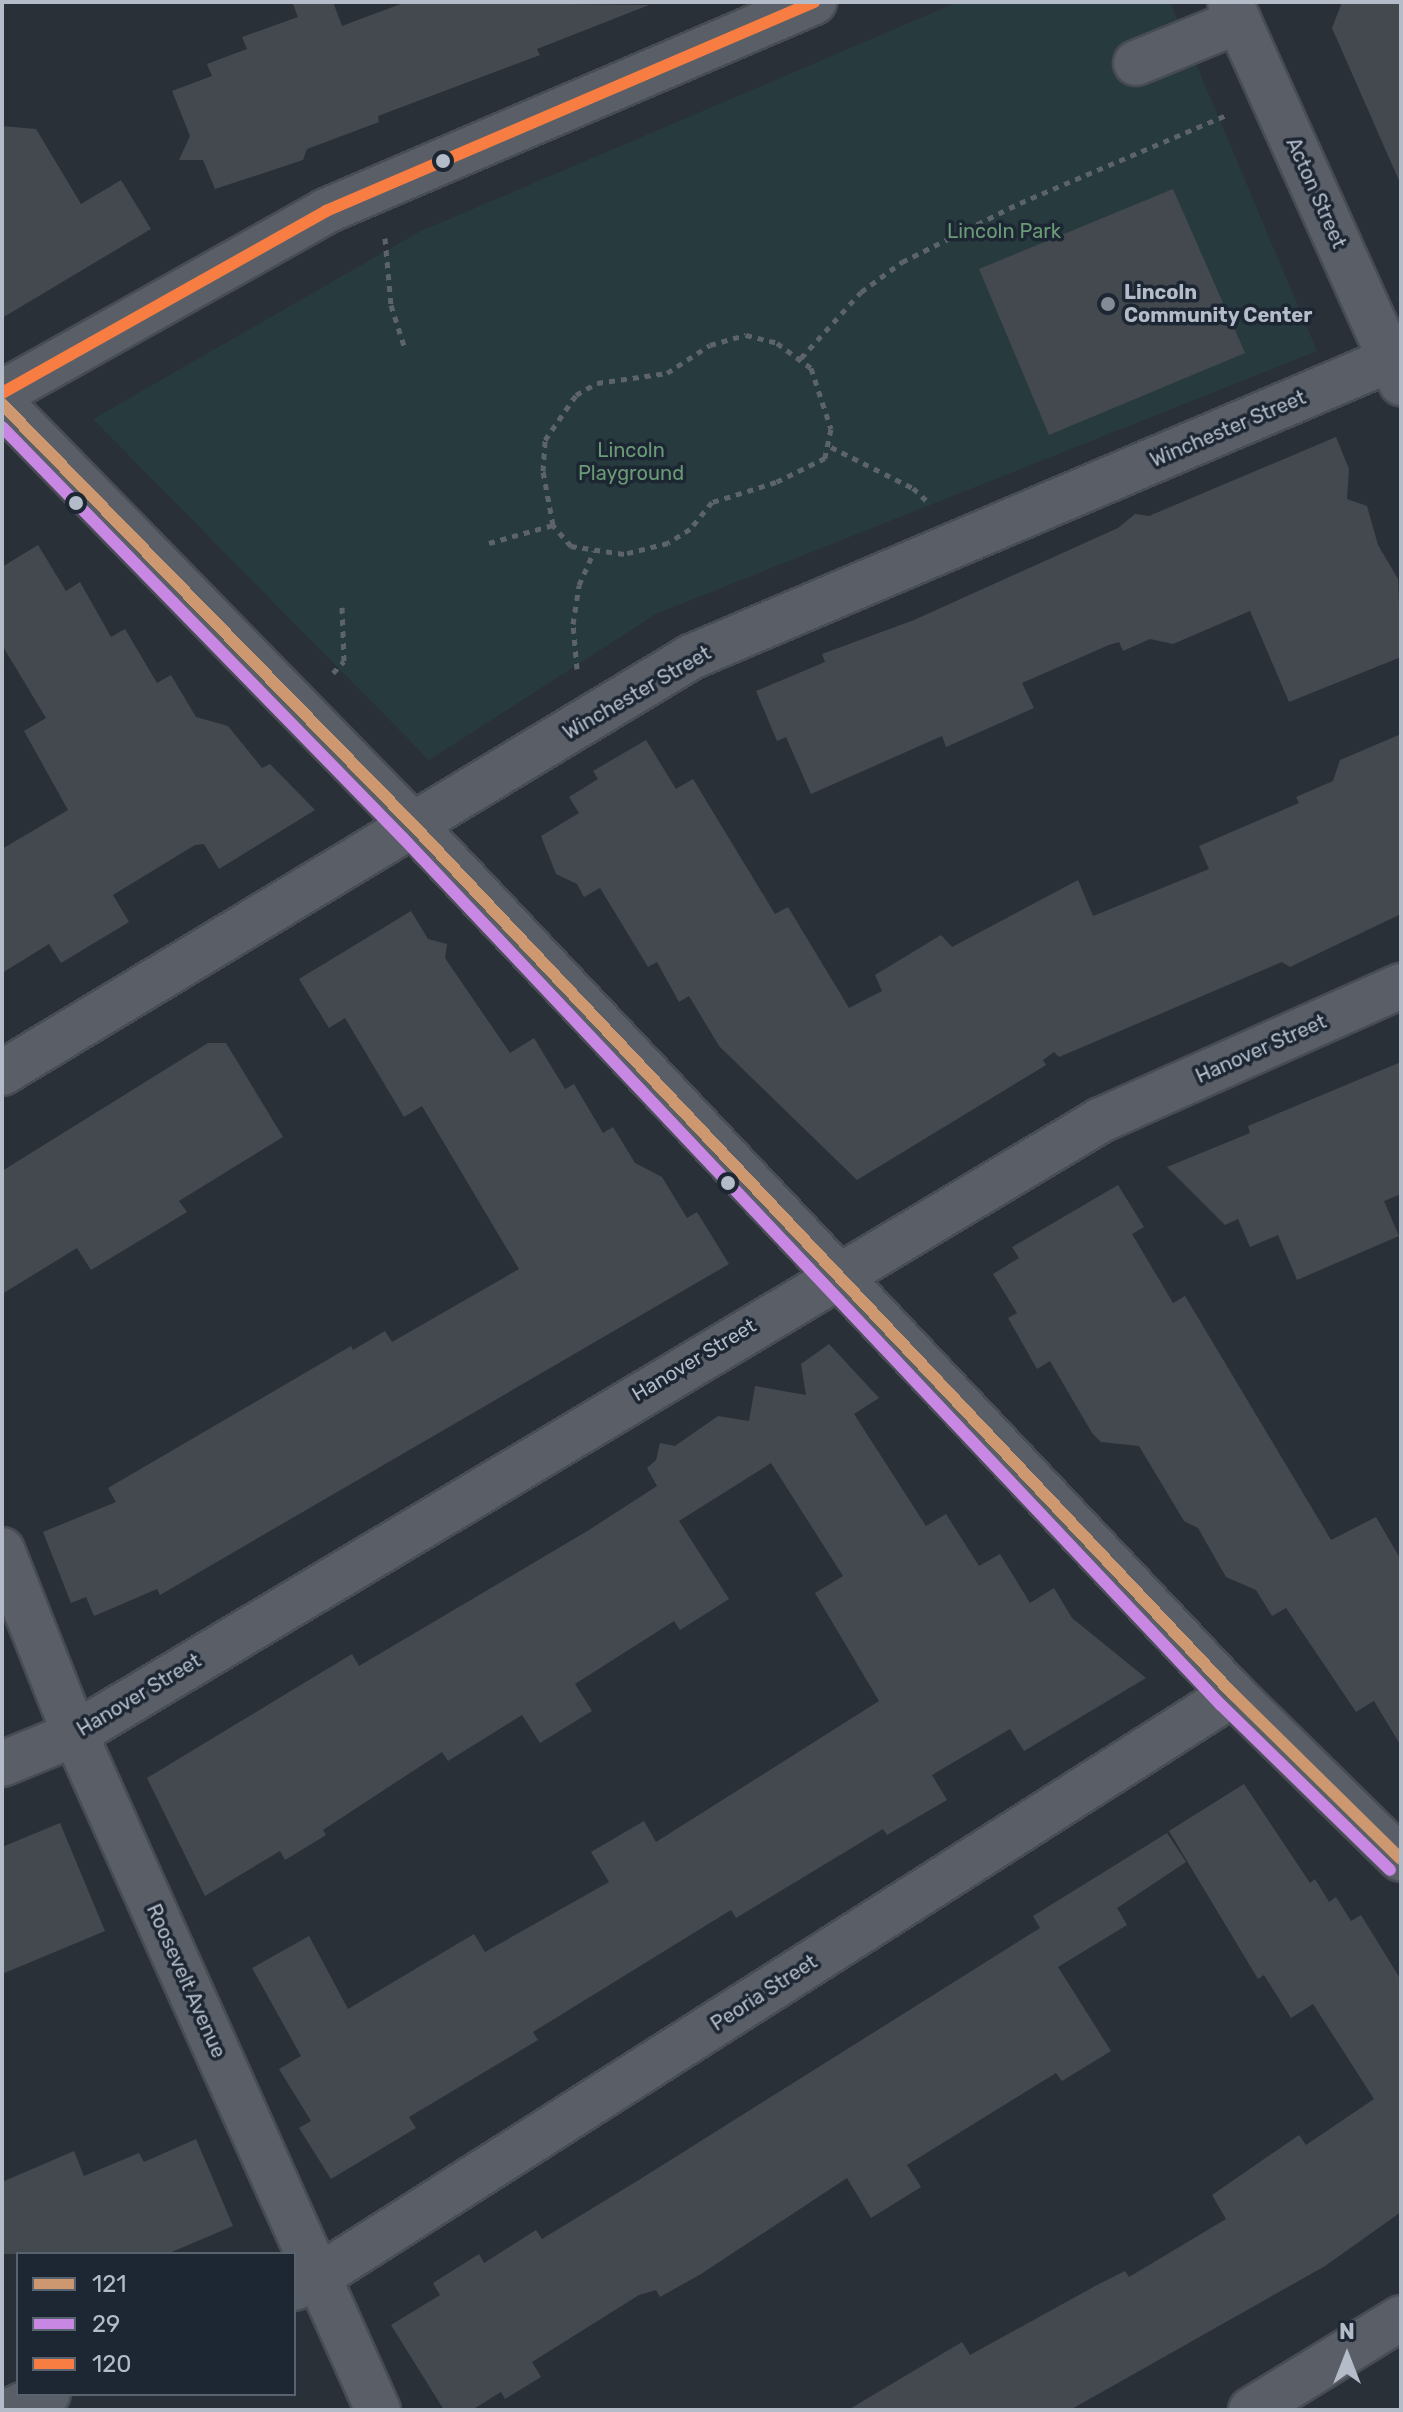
<!DOCTYPE html>
<html>
<head>
<meta charset="utf-8">
<style>
	body { margin:0 }
	#map { position:relative; width:1403px; height:2412px; overflow:hidden; background:#2a3038; font-family:Rubik,sans-serif }
	div>[style] { position:absolute }
	.green>* { inset:0; background:#273a3e }
	.building>* { inset:0; background:#444950 }
	.path>* { height:5px; margin-top:-2.5px; transform-origin:0; background:repeating-linear-gradient(90deg,#5d636a 0 6px,transparent 0 12px) }
	.roads { filter:drop-shadow(2px 0 #484c53) drop-shadow(-2px 0 #484c53) drop-shadow(0 2px #484c53) drop-shadow(0 -2px #484c53) }
	.minor>* { height:44px; margin:-22px; padding:0 22px; transform-origin:22px; border-radius:22px; background:#5a5e66 }
	.bus-1>* { height:12px; margin:-6px; padding:0 6px; transform-origin:6px; border-radius:6px; background:#cd976f }
	.bus-2>* { height:12px; margin:-6px; padding:0 6px; transform-origin:6px; border-radius:6px; background:#c787e3 }
	.bus-3>* { height:12px; margin:-6px; padding:0 6px; transform-origin:6px; border-radius:6px; background:#f77d43 }
	.dots>* { width:22px; height:22px; translate:-50% -50%; box-sizing:border-box; border:4px solid #1d2633; border-radius:50% }
	span { translate:-50% -50%; white-space:nowrap; text-align:center; line-height:1.15; -webkit-text-stroke:7px #1d2633; paint-order:stroke }
	.street-label { font-size:20px; color:#b4bcc9 }
	.park-label { font-size:20px; color:#6b9a76 }
	.poi-label { font-size:20px; color:#b4bcc9; font-weight:700 }
	.left { translate:0 -50%; text-align:left }
	.frame { position:absolute; inset:0; border:4px solid #b4bcc9; pointer-events:none }
	.legend { position:absolute; left:16px; top:2252px; width:280px; height:144px; box-sizing:border-box; background:#1d2633; border:2px solid #59626f; margin:0; padding:10px 14px; list-style:none; font-size:24px; color:#b4bcc9 }
	.legend li { display:flex; align-items:center; gap:16px; height:40px }
	.legend b { width:40px; border:2px solid #59626f }
	.north { position:absolute; left:1307px; top:2316px; width:80px; height:80px; -webkit-text-stroke:6px #1d2633; paint-order:stroke; rotate:0deg; font-size:22px; font-weight:700; line-height:32px; text-align:center; color:#b4bcc9 }
	.north::after { content:''; display:block; margin:auto; width:28px; height:36px; background:#b4bcc9; clip-path:polygon(50% 0,100% 100%,50% 72%,0 100%) }
</style>
</head>
<body>
<div id="map">
	<div class="green">
		<div style="clip-path:polygon(958px 2px,1170px 2px,1317px 351px,656px 614px,429px 760px,93px 419px,419px 232px)"></div>
	</div>
	<div class="building">
		<div style="clip-path:polygon(292px 2px,333px 2px,342px 26px,406px 2px,649px 5px,537px 49px,540px 55px,378px 116px,379px 122px,307px 149px,303px 160px,215px 189px,203px 160px,179px 160px,190px 136px,172px 91px,212px 76px,207px 64px,247px 49px,242px 37px,298px 17px)"></div>
		<div style="clip-path:polygon(1342px 2px,1401px 2px,1401px 185px,1332px 28px)"></div>
		<div style="clip-path:polygon(2px 126px,36px 129px,81px 204px,121px 180px,151px 229px,2px 318px)"></div>
		<div style="clip-path:polygon(1173px 189px,1245px 353px,1049px 435px,979px 269px)"></div>
		<div style="clip-path:polygon(1336px 437px,1349px 469px,1347px 499px,1367px 506px,1378px 545px,1398px 579px,1401px 657px,1289px 702px,1250px 611px,1173px 644px,1150px 639px,1123px 651px,1119px 642px,1109px 645px,1022px 683px,1034px 708px,946px 747px,942px 736px,811px 794px,786px 737px,777px 741px,756px 691px,825px 662px,822px 654px,914px 620px,1118px 528px,1135px 514px,1149px 516px)"></div>
		<div style="clip-path:polygon(38px 545px,66px 591px,80px 582px,111px 637px,125px 629px,157px 683px,171px 675px,196px 717px,228px 726px,262px 768px,270px 764px,315px 810px,219px 869px,204px 844px,195px 845px,113px 895px,129px 922px,61px 963px,49px 944px,2px 973px,2px 849px,68px 810px,24px 731px,46px 718px,2px 645px,2px 567px)"></div>
		<div style="clip-path:polygon(1401px 734px,1401px 914px,1290px 967px,1282px 962px,1059px 1057px,1054px 1052px,1043px 1060px,1046px 1065px,857px 1180px,719px 1046px,689px 996px,679px 1002px,657px 962px,648px 967px,600px 888px,584px 897px,577px 884px,556px 874px,541px 836px,579px 813px,569px 797px,598px 779px,593px 771px,646px 740px,676px 789px,693px 779px,775px 914px,788px 907px,849px 1008px,882px 991px,875px 975px,941px 935px,952px 947px,1078px 880px,1093px 916px,1209px 869px,1199px 846px,1299px 803px,1296px 797px,1333px 781px,1340px 760px)"></div>
		<div style="clip-path:polygon(411px 911px,428px 939px,447px 944px,445px 958px,510px 1053px,534px 1038px,565px 1089px,574px 1084px,603px 1133px,613px 1127px,635px 1163px,662px 1177px,687px 1218px,697px 1212px,729px 1264px,160px 1595px,157px 1589px,94px 1616px,86px 1597px,71px 1603px,43px 1532px,116px 1502px,108px 1488px,351px 1346px,353px 1350px,385px 1331px,392px 1342px,519px 1269px,422px 1106px,404px 1117px,345px 1018px,329px 1028px,299px 979px)"></div>
		<div style="clip-path:polygon(208px 1043px,226px 1043px,283px 1137px,179px 1201px,187px 1212px,91px 1270px,77px 1248px,2px 1294px,2px 1171px)"></div>
		<div style="clip-path:polygon(1401px 1062px,1401px 1194px,1384px 1201px,1399px 1236px,1297px 1280px,1278px 1235px,1250px 1247px,1238px 1219px,1225px 1225px,1167px 1167px,1250px 1133px,1248px 1126px)"></div>
		<div style="clip-path:polygon(1118px 1185px,1144px 1227px,1132px 1234px,1173px 1303px,1185px 1296px,1331px 1540px,1376px 1517px,1401px 1560px,1401px 1746px,1374px 1701px,1356px 1712px,1286px 1608px,1272px 1616px,1256px 1590px,1226px 1577px,1198px 1528px,1184px 1521px,1139px 1446px,1101px 1442px,1092px 1433px,1050px 1361px,1037px 1369px,1008px 1318px,1017px 1313px,993px 1274px,1019px 1258px,1012px 1247px)"></div>
		<div style="clip-path:polygon(829px 1344px,879px 1398px,854px 1414px,926px 1526px,946px 1514px,979px 1566px,1000px 1554px,1030px 1603px,1054px 1588px,1072px 1618px,1146px 1678px,1024px 1751px,1010px 1729px,932px 1775px,947px 1800px,887px 1835px,883px 1829px,736px 1918px,731px 1910px,533px 2032px,538px 2040px,409px 2117px,416px 2128px,331px 2179px,299px 2128px,311px 2121px,279px 2069px,301px 2056px,252px 1968px,309px 1936px,348px 2009px,474px 1934px,485px 1952px,609px 1882px,591px 1852px,644px 1821px,656px 1842px,879px 1701px,815px 1593px,843px 1576px,771px 1463px,679px 1521px,729px 1599px,680px 1630px,674px 1621px,575px 1684px,592px 1711px,540px 1743px,522px 1715px,448px 1761px,442px 1752px,323px 1830px,326px 1835px,285px 1860px,280px 1851px,205px 1896px,147px 1778px,352px 1654px,359px 1666px,589px 1530px,657px 1486px,647px 1468px,656px 1460px,660px 1443px,675px 1446px,718px 1416px,749px 1421px,755px 1386px,806px 1395px,801px 1364px)"></div>
		<div style="clip-path:polygon(1244px 1784px,1310px 1883px,1315px 1879px,1329px 1902px,1336px 1897px,1351px 1921px,1361px 1915px,1401px 1980px,1401px 2212px,1325px 2266px,1070px 2410px,848px 2410px,962px 2342px,970px 2355px,1097px 2285px,1125px 2271px,1129px 2277px,1226px 2219px,1212px 2195px,1299px 2135px,1306px 2145px,1374px 2099px,1313px 2004px,1291px 2018px,1264px 1975px,1258px 1979px,1169px 1831px)"></div>
		<div style="clip-path:polygon(60px 1823px,105px 1931px,2px 1974px,2px 1847px)"></div>
		<div style="clip-path:polygon(1167px 1833px,1186px 1862px,1117px 1908px,1127px 1925px,1058px 1967px,1111px 2051px,1062px 2081px,1056px 2073px,907px 2165px,921px 2187px,871px 2218px,847px 2178px,701px 2274px,660px 2297px,656px 2290px,639px 2295px,532px 2362px,541px 2377px,505px 2399px,501px 2392px,472px 2410px,444px 2410px,391px 2325px,440px 2295px,433px 2283px,479px 2254px,484px 2263px,536px 2230px,542px 2239px,642px 2178px,1040px 1928px,1033px 1916px)"></div>
		<div style="clip-path:polygon(196px 2139px,233px 2226px,167px 2254px,2px 2254px,2px 2182px,74px 2151px,84px 2176px,139px 2153px,144px 2162px)"></div>
	</div>
	<div class="path">
		<div style="left:385px;top:238px;width:67px;rotate:84.9deg"></div>
		<div style="left:391px;top:305px;width:46px;rotate:72.3deg"></div>
		<div style="left:801px;top:358px;width:89px;rotate:-47.7deg"></div>
		<div style="left:861px;top:292px;width:51px;rotate:-36.2deg"></div>
		<div style="left:902px;top:262px;width:132px;rotate:-26.6deg"></div>
		<div style="left:1020px;top:203px;width:227px;rotate:-23.1deg"></div>
		<div style="left:831px;top:447px;width:92px;rotate:26.6deg"></div>
		<div style="left:913px;top:488px;width:23px;rotate:43deg"></div>
		<div style="left:489px;top:543px;width:66px;rotate:-15.7deg"></div>
		<div style="left:553px;top:525px;width:55px;rotate:-100.5deg"></div>
		<div style="left:543px;top:471px;width:31px;rotate:-86deg"></div>
		<div style="left:545px;top:440px;width:55px;rotate:-55.4deg"></div>
		<div style="left:576px;top:395px;width:24px;rotate:-30deg"></div>
		<div style="left:597px;top:383px;width:71px;rotate:-8.1deg"></div>
		<div style="left:667px;top:373px;width:51px;rotate:-33.1deg"></div>
		<div style="left:710px;top:345px;width:37px;rotate:-16deg"></div>
		<div style="left:746px;top:335px;width:32px;rotate:14deg"></div>
		<div style="left:777px;top:343px;width:42px;rotate:36.3deg"></div>
		<div style="left:811px;top:368px;width:64px;rotate:71.8deg"></div>
		<div style="left:831px;top:429px;width:30px;rotate:102deg"></div>
		<div style="left:825px;top:458px;width:55px;rotate:153.9deg"></div>
		<div style="left:776px;top:482px;width:67px;rotate:162.6deg"></div>
		<div style="left:712px;top:502px;width:35px;rotate:129deg"></div>
		<div style="left:690px;top:529px;width:26px;rotate:148deg"></div>
		<div style="left:668px;top:543px;width:45px;rotate:166deg"></div>
		<div style="left:624px;top:554px;width:54px;rotate:-171.4deg"></div>
		<div style="left:571px;top:546px;width:28px;rotate:-131deg"></div>
		<div style="left:577px;top:669px;width:45px;rotate:-95.1deg"></div>
		<div style="left:573px;top:624px;width:39px;rotate:-81deg"></div>
		<div style="left:579px;top:585px;width:37px;rotate:-66deg"></div>
		<div style="left:333px;top:673px;width:16px;rotate:-47deg"></div>
		<div style="left:344px;top:661px;width:54px;rotate:-92.1deg"></div>
	</div>
	<div class="roads">
		<div class="minor">
			<div style="left:1230px;top:2px;width:418px;rotate:65.8deg"></div>
			<div style="left:1136px;top:63px;width:111px;rotate:-22.2deg"></div>
			<div style="left:2px;top:393px;width:372px;rotate:-29.3deg"></div>
			<div style="left:326px;top:211px;width:531px;rotate:-23.18deg"></div>
			<div style="left:2px;top:404px;width:591px;rotate:45.69deg"></div>
			<div style="left:415px;top:827px;width:1192px;rotate:46.67deg"></div>
			<div style="left:1233px;top:1694px;width:235px;rotate:44.5deg"></div>
			<div style="left:2px;top:1073px;width:805px;rotate:-31.12deg"></div>
			<div style="left:691px;top:657px;width:772px;rotate:-23.04deg"></div>
			<div style="left:2px;top:1550px;width:198px;rotate:68.4deg"></div>
			<div style="left:75px;top:1734px;width:741px;rotate:65.86deg"></div>
			<div style="left:2px;top:1764px;width:79px;rotate:-22.3deg"></div>
			<div style="left:75px;top:1734px;width:1196px;rotate:-30.9deg"></div>
			<div style="left:1101px;top:1120px;width:329px;rotate:-24.1deg"></div>
			<div style="left:294px;top:2288px;width:26px;rotate:-25deg"></div>
			<div style="left:318px;top:2277px;width:1085px;rotate:-32.5deg"></div>
			<div style="left:11px;top:2410px;width:40px;rotate:-23.4deg"></div>
			<div style="left:1251px;top:2410px;width:176px;rotate:-31.5deg"></div>
		</div>
	</div>
	<div class="bus-1">
		<div style="left:2px;top:404px;width:591px;rotate:45.69deg"></div>
		<div style="left:415px;top:827px;width:1192px;rotate:46.67deg"></div>
		<div style="left:1233px;top:1694px;width:235px;rotate:44.5deg"></div>
	</div>
	<div class="bus-2">
		<div style="left:2px;top:427px;width:574px;rotate:45.71deg"></div>
		<div style="left:403px;top:838px;width:1192px;rotate:46.67deg"></div>
		<div style="left:1221px;top:1705px;width:236px;rotate:44.3deg"></div>
	</div>
	<div class="bus-3">
		<div style="left:2px;top:393px;width:372px;rotate:-29.3deg"></div>
		<div style="left:326px;top:211px;width:531px;rotate:-23.18deg"></div>
	</div>
	<div class="dots">
		<div style="left:443px;top:161px;background:#b4bcc9"></div>
		<div style="left:1108px;top:304px;background:#848b96"></div>
		<div style="left:76px;top:503px;background:#b4bcc9"></div>
		<div style="left:728px;top:1183px;background:#b4bcc9"></div>
	</div>
	<div class="street-label">
		<span style="left:1316px;top:193px;rotate:66deg">Acton Street</span>
		<span style="left:1228px;top:429px;rotate:-23deg">Winchester Street</span>
		<span style="left:637px;top:693px;rotate:-30deg">Winchester Street</span>
		<span style="left:1261px;top:1049px;rotate:-24deg">Hanover Street</span>
		<span style="left:694px;top:1360px;rotate:-31deg">Hanover Street</span>
		<span style="left:139px;top:1695px;rotate:-31deg">Hanover Street</span>
		<span style="left:186px;top:1981px;rotate:66deg">Roosevelt Avenue</span>
		<span style="left:764px;top:1993px;rotate:-33deg">Peoria Street</span>
	</div>
	<div class="park-label">
		<span style="left:1004px;top:231px">Lincoln Park</span>
		<span style="left:631px;top:462px">Lincoln<br>Playground</span>
	</div>
	<div class="poi-label">
		<span class="left" style="left:1124px;top:304px">Lincoln<br>Community Center</span>
	</div>
	<div class="frame"></div>
	<ul class="legend">
	<li><b style="height:10px;background:#cd976f"></b>121</li>
	<li><b style="height:10px;background:#c787e3"></b>29</li>
	<li><b style="height:10px;background:#f77d43"></b>120</li>
	</ul>
	<div class="north">N</div>
</div>
</body>
</html>
